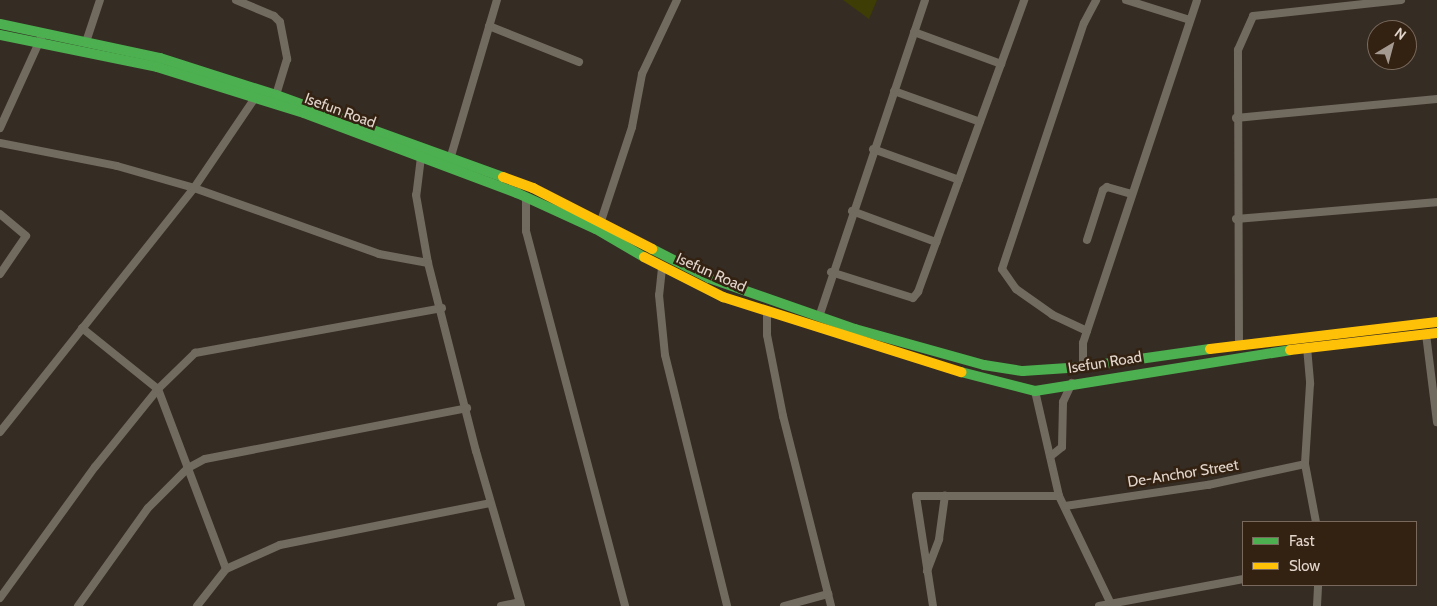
<!DOCTYPE html>
<html>
<head>
<meta charset="utf-8">
<style>
	body { margin:0 }
	#map { position:relative; width:1437px; height:606px; overflow:hidden; background:#352c23; font-family:Cabin,sans-serif }
	div>[style] { position:absolute }
	.green>* { inset:0; background:#3d3d05 }
	.street>* { height:8px; margin:-4px; padding:0 4px; transform-origin:4px; border-radius:4px; background:#716a5f }
	.fast>* { height:10px; margin:-5px; padding:0 5px; transform-origin:5px; border-radius:5px; background:#4caf50 }
	.slow>* { height:10px; margin:-5px; padding:0 5px; transform-origin:5px; border-radius:5px; background:#ffc107 }
	span { translate:-50% -50%; white-space:nowrap; text-align:center; line-height:1.15; -webkit-text-stroke:5px #332112; paint-order:stroke }
	.street-label { font-size:15px; color:#e2d6cc }
	.legend { position:absolute; left:1242px; top:521px; width:175px; height:65px; box-sizing:border-box; background:#332112; border:1px solid #79695c; margin:0; padding:6px 9px; list-style:none; font-size:15px; color:#e2d6cc }
	.legend li { display:flex; align-items:center; gap:10px; height:25px }
	.legend b { width:25px; border:1px solid #79695c }
	.north { position:absolute; left:1367px; top:20px; width:50px; height:50px; box-sizing:border-box; background:#332112; border:1px solid #79695c; border-radius:50%; rotate:37deg; font-size:14px; font-weight:700; line-height:20px; text-align:center; color:#e2d6cc }
	.north::after { content:''; display:block; margin:auto; width:18px; height:22px; background:#a59a91; clip-path:polygon(50% 0,100% 100%,50% 72%,0 100%) }
</style>
</head>
<body>
<div id="map">
	<div class="green">
		<div style="clip-path:polygon(843px 0,877px 0,869px 19px)"></div>
	</div>
	<div class="street">
		<div style="left:236px;top:0;width:41px;rotate:22.8deg"></div>
		<div style="left:274px;top:16px;width:8px;rotate:45deg"></div>
		<div style="left:280px;top:22px;width:38px;rotate:79deg"></div>
		<div style="left:287px;top:59px;width:38px;rotate:107deg"></div>
		<div style="left:1126px;top:0;width:67px;rotate:17.4deg"></div>
		<div style="left:489px;top:26px;width:97px;rotate:21.8deg"></div>
		<div style="left:914px;top:32px;width:93px;rotate:20.2deg"></div>
		<div style="left:86px;top:42px;width:44px;rotate:-71.6deg"></div>
		<div style="left:894px;top:91px;width:91px;rotate:19.8deg"></div>
		<div style="left:1236px;top:118px;width:202px;rotate:-5.4deg"></div>
		<div style="left:0;top:128px;width:99px;rotate:-65.5deg"></div>
		<div style="left:0;top:143px;width:119px;rotate:11.1deg"></div>
		<div style="left:117px;top:166px;width:80px;rotate:15.9deg"></div>
		<div style="left:194px;top:188px;width:196px;rotate:19.6deg"></div>
		<div style="left:379px;top:254px;width:50px;rotate:10.4deg"></div>
		<div style="left:873px;top:149px;width:91px;rotate:19.8deg"></div>
		<div style="left:451px;top:156px;width:163px;rotate:-73.6deg"></div>
		<div style="left:421px;top:157px;width:38px;rotate:97deg"></div>
		<div style="left:416px;top:195px;width:69px;rotate:80deg"></div>
		<div style="left:428px;top:263px;width:194px;rotate:75.7deg"></div>
		<div style="left:476px;top:451px;width:161px;rotate:73.8deg"></div>
		<div style="left:526px;top:197px;width:34px;rotate:90deg"></div>
		<div style="left:526px;top:231px;width:388px;rotate:75.2deg"></div>
		<div style="left:852px;top:211px;width:90px;rotate:20.3deg"></div>
		<div style="left:0;top:214px;width:34px;rotate:40deg"></div>
		<div style="left:26px;top:236px;width:46px;rotate:124.4deg"></div>
		<div style="left:1236px;top:219px;width:202px;rotate:-4.8deg"></div>
		<div style="left:601px;top:221px;width:99px;rotate:-71.7deg"></div>
		<div style="left:632px;top:127px;width:54px;rotate:-79.3deg"></div>
		<div style="left:642px;top:74px;width:82px;rotate:-64.7deg"></div>
		<div style="left:1087px;top:240px;width:52px;rotate:-72.3deg"></div>
		<div style="left:1103px;top:190px;width:5px;rotate:-37deg"></div>
		<div style="left:1107px;top:187px;width:26px;rotate:16deg"></div>
		<div style="left:662px;top:268px;width:27px;rotate:96deg"></div>
		<div style="left:659px;top:295px;width:60px;rotate:84.3deg"></div>
		<div style="left:665px;top:355px;width:259px;rotate:76.1deg"></div>
		<div style="left:831px;top:272px;width:86px;rotate:17.6deg"></div>
		<div style="left:913px;top:298px;width:8px;rotate:-50deg"></div>
		<div style="left:918px;top:292px;width:311px;rotate:-70deg"></div>
		<div style="left:767px;top:311px;width:24px;rotate:90deg"></div>
		<div style="left:767px;top:335px;width:83px;rotate:78.8deg"></div>
		<div style="left:783px;top:416px;width:196px;rotate:75.8deg"></div>
		<div style="left:819px;top:317px;width:334px;rotate:-71.5deg"></div>
		<div style="left:82px;top:328px;width:97px;rotate:38.8deg"></div>
		<div style="left:158px;top:389px;width:192px;rotate:69.3deg"></div>
		<div style="left:1087px;top:331px;width:38px;rotate:-155deg"></div>
		<div style="left:1053px;top:315px;width:45px;rotate:-144.9deg"></div>
		<div style="left:1016px;top:289px;width:24px;rotate:-125deg"></div>
		<div style="left:1002px;top:269px;width:259px;rotate:-71.6deg"></div>
		<div style="left:1084px;top:23px;width:26px;rotate:-62deg"></div>
		<div style="left:1426px;top:334px;width:89px;rotate:82.9deg"></div>
		<div style="left:1239px;top:346px;width:296px;rotate:-90.2deg"></div>
		<div style="left:1238px;top:50px;width:37px;rotate:-66deg"></div>
		<div style="left:1253px;top:16px;width:149px;rotate:-6.2deg"></div>
		<div style="left:1307px;top:347px;width:37px;rotate:85deg"></div>
		<div style="left:1310px;top:384px;width:80px;rotate:93.6deg"></div>
		<div style="left:1305px;top:464px;width:59px;rotate:79.3deg"></div>
		<div style="left:1083px;top:367px;width:24px;rotate:-90deg"></div>
		<div style="left:1083px;top:343px;width:361px;rotate:-71.6deg"></div>
		<div style="left:1035px;top:391px;width:108px;rotate:77.1deg"></div>
		<div style="left:1059px;top:496px;width:122px;rotate:64.3deg"></div>
		<div style="left:0;top:432px;width:312px;rotate:-51.5deg"></div>
		<div style="left:194px;top:188px;width:109px;rotate:-55.9deg"></div>
		<div style="left:1051px;top:456px;width:14px;rotate:-39deg"></div>
		<div style="left:1062px;top:447px;width:45px;rotate:-88.7deg"></div>
		<div style="left:1063px;top:402px;width:21px;rotate:-65deg"></div>
		<div style="left:1065px;top:506px;width:145px;rotate:-8.4deg"></div>
		<div style="left:1208px;top:485px;width:99px;rotate:-12.2deg"></div>
		<div style="left:927px;top:571px;width:34px;rotate:-69deg"></div>
		<div style="left:939px;top:539px;width:44px;rotate:-82.2deg"></div>
		<div style="left:0;top:598px;width:162px;rotate:-54.1deg"></div>
		<div style="left:95px;top:467px;width:100px;rotate:-51.1deg"></div>
		<div style="left:158px;top:389px;width:52px;rotate:-44.2deg"></div>
		<div style="left:195px;top:353px;width:251px;rotate:-10.3deg"></div>
		<div style="left:78px;top:606px;width:120px;rotate:-54.5deg"></div>
		<div style="left:148px;top:508px;width:57px;rotate:-45deg"></div>
		<div style="left:188px;top:468px;width:19px;rotate:-28deg"></div>
		<div style="left:205px;top:459px;width:267px;rotate:-11deg"></div>
		<div style="left:197px;top:606px;width:47px;rotate:-51.9deg"></div>
		<div style="left:226px;top:569px;width:59px;rotate:-24deg"></div>
		<div style="left:280px;top:545px;width:214px;rotate:-11.3deg"></div>
		<div style="left:501px;top:606px;width:19px;rotate:-12deg"></div>
		<div style="left:784px;top:606px;width:46px;rotate:-15.3deg"></div>
		<div style="left:933px;top:606px;width:111px;rotate:-98.8deg"></div>
		<div style="left:916px;top:496px;width:143px"></div>
		<div style="left:1099px;top:606px;width:147px;rotate:-10.6deg"></div>
		<div style="left:1317px;top:606px;width:21px;rotate:-87deg"></div>
	</div>
	<div class="fast">
		<div style="left:0;top:24px;width:164px;rotate:12deg"></div>
		<div style="left:160px;top:58px;width:122px;rotate:17.7deg"></div>
		<div style="left:276px;top:95px;width:241px;rotate:19.9deg"></div>
		<div style="left:0;top:35px;width:160px;rotate:11.5deg"></div>
		<div style="left:157px;top:67px;width:154px;rotate:17.4deg"></div>
		<div style="left:304px;top:113px;width:228px;rotate:20.6deg"></div>
		<div style="left:517px;top:193px;width:87px;rotate:24.5deg"></div>
		<div style="left:596px;top:229px;width:56px;rotate:30.3deg"></div>
		<div style="left:652px;top:249px;width:64px;rotate:27deg"></div>
		<div style="left:709px;top:278px;width:155px;rotate:19.3deg"></div>
		<div style="left:855px;top:329px;width:134px;rotate:15.6deg"></div>
		<div style="left:984px;top:365px;width:39px;rotate:9deg"></div>
		<div style="left:1023px;top:371px;width:60px;rotate:-3.8deg"></div>
		<div style="left:1083px;top:367px;width:128px;rotate:-8.1deg"></div>
		<div style="left:961px;top:372px;width:76px;rotate:14.4deg"></div>
		<div style="left:1035px;top:391px;width:258px;rotate:-9.1deg"></div>
	</div>
	<div class="slow">
		<div style="left:503px;top:177px;width:32px;rotate:20deg"></div>
		<div style="left:533px;top:188px;width:134px;rotate:27.1deg"></div>
		<div style="left:644px;top:257px;width:89px;rotate:26.9deg"></div>
		<div style="left:723px;top:297px;width:250px;rotate:17.5deg"></div>
		<div style="left:1210px;top:349px;width:229px;rotate:-6.8deg"></div>
		<div style="left:1290px;top:350px;width:148px;rotate:-6.6deg"></div>
	</div>
	<div class="street-label">
		<span style="left:340px;top:111px;rotate:20deg">Isefun Road</span>
		<span style="left:711px;top:273px;rotate:24deg">Isefun Road</span>
		<span style="left:1105px;top:363px;rotate:-9deg">Isefun Road</span>
		<span style="left:1183px;top:474px;rotate:-9deg">De-Anchor Street</span>
	</div>
	<ul class="legend">
	<li><b style="height:6px;background:#4caf50"></b>Fast</li>
	<li><b style="height:6px;background:#ffc107"></b>Slow</li>
	</ul>
	<div class="north">N</div>
</div>
</body>
</html>
